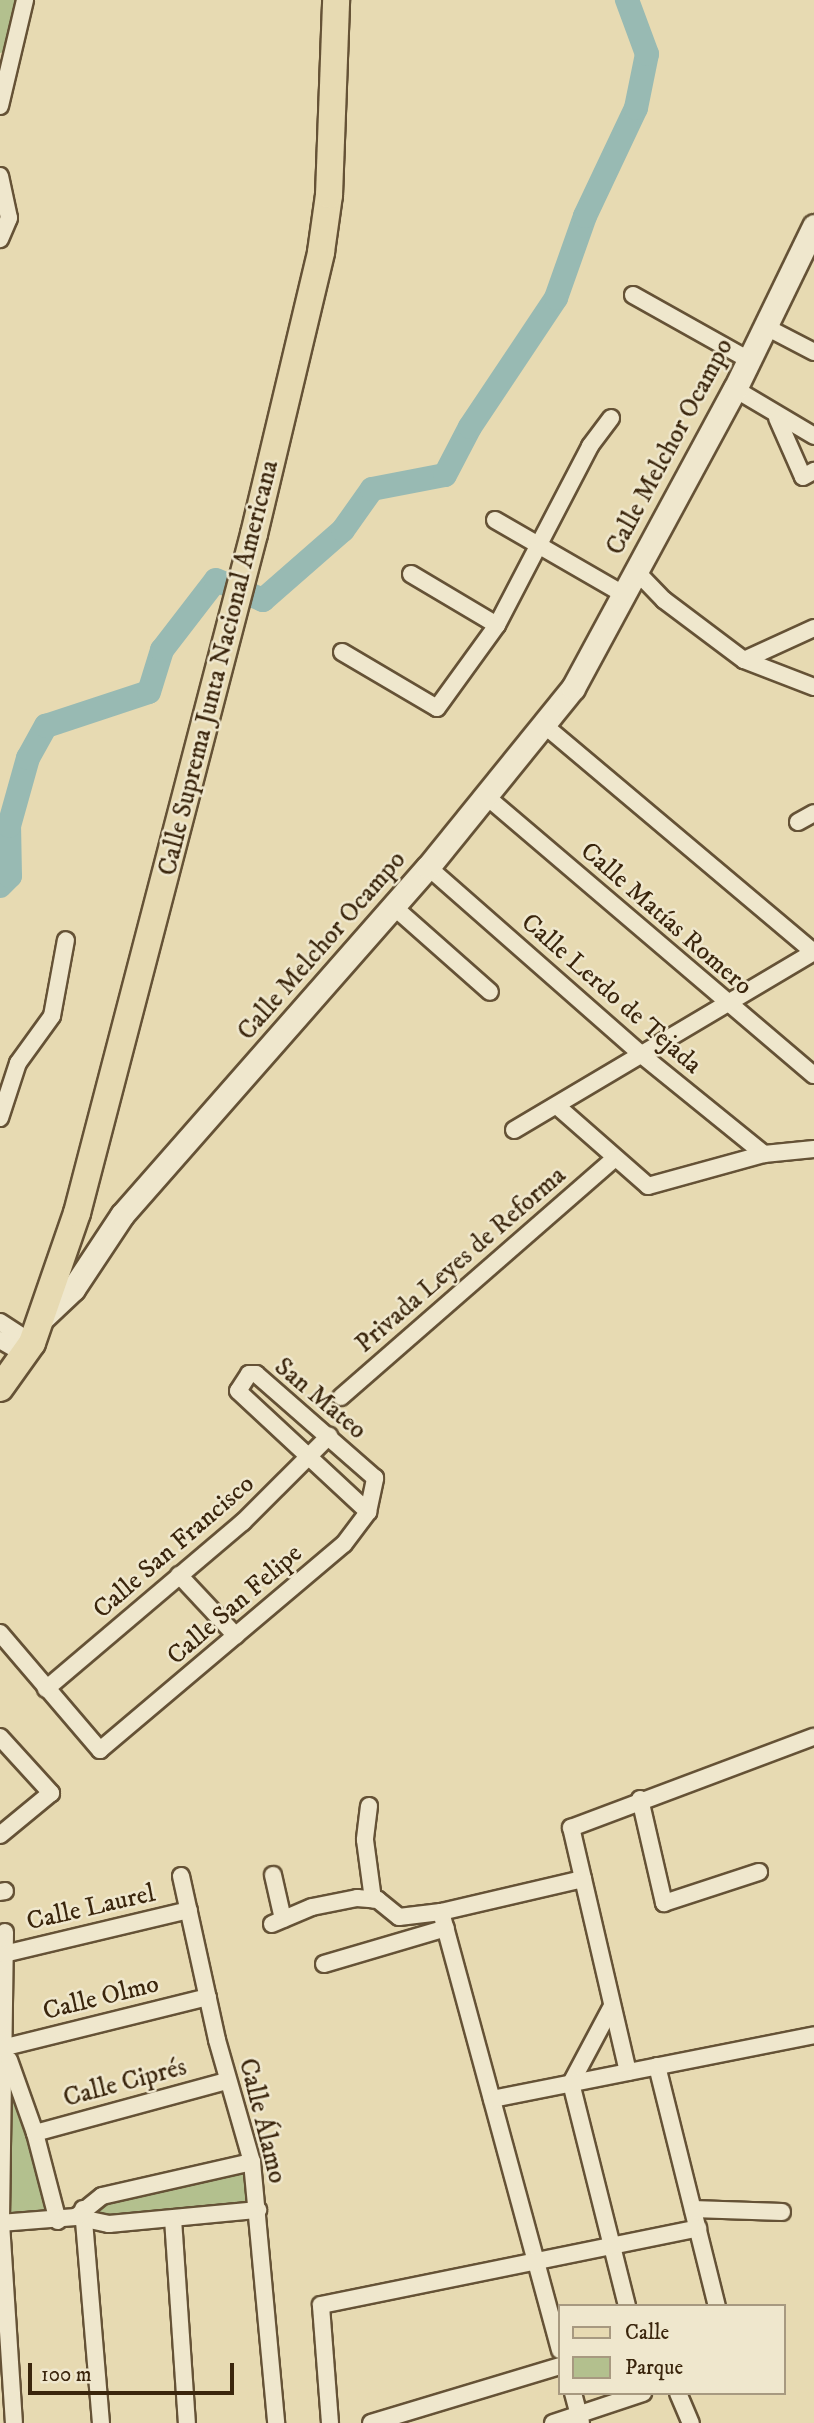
<!DOCTYPE html>
<html>
<head>
<meta charset="utf-8">
<style>
	body { margin:0 }
	#map { position:relative; width:814px; height:2423px; overflow:hidden; background:#e7dab2; font-family:"IM FELL DW Pica",serif }
	div>[style] { position:absolute }
	.green>* { inset:0; background:#b3c08e }
	.river>* { height:24px; margin:-12px; padding:0 12px; transform-origin:12px; border-radius:12px; background:#98bab3 }
	.roads { filter:drop-shadow(2px 0 #655236) drop-shadow(-2px 0 #655236) drop-shadow(0 2px #655236) drop-shadow(0 -2px #655236) }
	.street>* { height:16px; margin:-8px; padding:0 8px; transform-origin:8px; border-radius:8px; background:#efe7cd }
	.secondary>* { height:23px; margin:-11.5px; padding:0 11.5px; transform-origin:11.5px; border-radius:11.5px; background:#efe7cd }
	.primary>* { height:26px; margin:-13px; padding:0 13px; transform-origin:13px; border-radius:13px; background:#e7dab2 }
	span { translate:-50% -50%; white-space:nowrap; text-align:center; line-height:1.15; -webkit-text-stroke:5px #efe7cd; paint-order:stroke }
	.street-label { font-size:26px; color:#3a250c }
	.legend { position:absolute; left:558px; top:2304px; width:228px; height:91px; box-sizing:border-box; background:#efe7cd; border:2px solid #a79980; margin:0; padding:9px 12px; list-style:none; font-size:21px; color:#3a250c }
	.legend li { display:flex; align-items:center; gap:14px; height:35px }
	.legend b { width:35px; border:2px solid #a79980 }
	.scale { position:absolute; left:28px; top:2363px; width:206px; height:32px; box-sizing:border-box; border:4px solid #3a250c; border-top:0; padding-left:9px; font-size:21px; line-height:24px; white-space:nowrap; color:#3a250c; -webkit-text-stroke:5px #efe7cd; paint-order:stroke }
</style>
</head>
<body>
<div id="map">
	<div class="green">
		<div style="clip-path:polygon(0 0,19px 0,6px 52px,0 53px)"></div>
		<div style="clip-path:polygon(7px 2065px,35px 2140px,49px 2211px,4px 2215px)"></div>
		<div style="clip-path:polygon(244px 2167px,251px 2207px,102px 2217px,93px 2209px,105px 2200px)"></div>
	</div>
	<div class="river">
		<div style="left:0;top:886px;width:14px;rotate:-45deg"></div>
		<div style="left:10px;top:876px;width:50px;rotate:-91.1deg"></div>
		<div style="left:9px;top:826px;width:71px;rotate:-74.4deg"></div>
		<div style="left:28px;top:758px;width:37px;rotate:-61deg"></div>
		<div style="left:46px;top:726px;width:108px;rotate:-18.3deg"></div>
		<div style="left:149px;top:692px;width:44px;rotate:-72.8deg"></div>
		<div style="left:162px;top:650px;width:88px;rotate:-52.4deg"></div>
		<div style="left:216px;top:580px;width:51px;rotate:23.1deg"></div>
		<div style="left:263px;top:600px;width:106px;rotate:-41.2deg"></div>
		<div style="left:343px;top:530px;width:50px;rotate:-54.7deg"></div>
		<div style="left:372px;top:489px;width:74px;rotate:-10.9deg"></div>
		<div style="left:445px;top:475px;width:54px;rotate:-62.5deg"></div>
		<div style="left:470px;top:427px;width:155px;rotate:-56.3deg"></div>
		<div style="left:556px;top:298px;width:87px;rotate:-70.5deg"></div>
		<div style="left:585px;top:216px;width:119px;rotate:-64.7deg"></div>
		<div style="left:636px;top:108px;width:55px;rotate:-78.5deg"></div>
		<div style="left:647px;top:54px;width:58px;rotate:-110.3deg"></div>
	</div>
	<div class="roads">
		<div class="street">
			<div style="left:0;top:106px;width:109px;rotate:-76.7deg"></div>
			<div style="left:0;top:176px;width:43px;rotate:77.9deg"></div>
			<div style="left:9px;top:218px;width:23px;rotate:113deg"></div>
			<div style="left:633px;top:295px;width:133px;rotate:29.3deg"></div>
			<div style="left:766px;top:327px;width:54px;rotate:27.5deg"></div>
			<div style="left:735px;top:389px;width:92px;rotate:30.7deg"></div>
			<div style="left:777px;top:418px;width:64px;rotate:66.2deg"></div>
			<div style="left:803px;top:477px;width:13px;rotate:-29deg"></div>
			<div style="left:495px;top:520px;width:148px;rotate:30deg"></div>
			<div style="left:635px;top:570px;width:42px;rotate:46deg"></div>
			<div style="left:664px;top:600px;width:100px;rotate:36.9deg"></div>
			<div style="left:744px;top:660px;width:75px;rotate:21.1deg"></div>
			<div style="left:411px;top:574px;width:100px;rotate:30.7deg"></div>
			<div style="left:342px;top:652px;width:110px;rotate:30.5deg"></div>
			<div style="left:437px;top:708px;width:102px;rotate:-54.1deg"></div>
			<div style="left:497px;top:625px;width:202px;rotate:-62.5deg"></div>
			<div style="left:590px;top:446px;width:35px;rotate:-53deg"></div>
			<div style="left:744px;top:660px;width:77px;rotate:-24.6deg"></div>
			<div style="left:544px;top:725px;width:353px;rotate:40.1deg"></div>
			<div style="left:487px;top:797px;width:429px;rotate:40.4deg"></div>
			<div style="left:798px;top:822px;width:18px;rotate:-29deg"></div>
			<div style="left:428px;top:867px;width:286px;rotate:41.3deg"></div>
			<div style="left:643px;top:1056px;width:156px;rotate:39deg"></div>
			<div style="left:394px;top:907px;width:128px;rotate:41.5deg"></div>
			<div style="left:557px;top:1106px;width:121px;rotate:41.3deg"></div>
			<div style="left:648px;top:1186px;width:120px;rotate:-15.4deg"></div>
			<div style="left:764px;top:1154px;width:50px;rotate:-5.7deg"></div>
			<div style="left:0;top:1118px;width:58px;rotate:-71.9deg"></div>
			<div style="left:18px;top:1063px;width:58px;rotate:-54.1deg"></div>
			<div style="left:52px;top:1016px;width:77px;rotate:-79.6deg"></div>
			<div style="left:514px;top:1130px;width:349px;rotate:-30.7deg"></div>
			<div style="left:0;top:1322px;width:38px;rotate:33deg"></div>
			<div style="left:0;top:1340px;width:28px;rotate:30deg"></div>
			<div style="left:341px;top:1397px;width:361px;rotate:-41.1deg"></div>
			<div style="left:179px;top:1575px;width:83px;rotate:46.9deg"></div>
			<div style="left:0;top:1633px;width:154px;rotate:49.5deg"></div>
			<div style="left:100px;top:1750px;width:319px;rotate:-40.2deg"></div>
			<div style="left:344px;top:1544px;width:40px;rotate:-53deg"></div>
			<div style="left:368px;top:1512px;width:35px;rotate:-78deg"></div>
			<div style="left:375px;top:1478px;width:158px;rotate:-138.8deg"></div>
			<div style="left:256px;top:1374px;width:7px;rotate:180deg"></div>
			<div style="left:249px;top:1374px;width:20px;rotate:123deg"></div>
			<div style="left:238px;top:1391px;width:178px;rotate:42.9deg"></div>
			<div style="left:46px;top:1689px;width:258px;rotate:-40.3deg"></div>
			<div style="left:243px;top:1522px;width:122px;rotate:-45deg"></div>
			<div style="left:0;top:1737px;width:76px;rotate:47.7deg"></div>
			<div style="left:51px;top:1793px;width:66px;rotate:140.5deg"></div>
			<div style="left:640px;top:1799px;width:107px;rotate:77deg"></div>
			<div style="left:664px;top:1903px;width:100px;rotate:-18.1deg"></div>
			<div style="left:369px;top:1806px;width:34px;rotate:97deg"></div>
			<div style="left:365px;top:1840px;width:60px;rotate:82.3deg"></div>
			<div style="left:273px;top:1875px;width:45px;rotate:77.2deg"></div>
			<div style="left:181px;top:1876px;width:168px;rotate:77.6deg"></div>
			<div style="left:217px;top:2040px;width:127px;rotate:74deg"></div>
			<div style="left:252px;top:2162px;width:262px;rotate:84.7deg"></div>
			<div style="left:0;top:1892px;width:5px;rotate:-11deg"></div>
			<div style="left:441px;top:1912px;width:454px;rotate:74.8deg"></div>
			<div style="left:272px;top:1924px;width:43px;rotate:-23deg"></div>
			<div style="left:312px;top:1907px;width:46px;rotate:-11.3deg"></div>
			<div style="left:357px;top:1898px;width:21px;rotate:5deg"></div>
			<div style="left:378px;top:1900px;width:27px;rotate:39deg"></div>
			<div style="left:399px;top:1917px;width:42px;rotate:-6.8deg"></div>
			<div style="left:441px;top:1912px;width:146px;rotate:-13.1deg"></div>
			<div style="left:5px;top:1932px;width:291px;rotate:90.8deg"></div>
			<div style="left:1px;top:2223px;width:200px;rotate:86.3deg"></div>
			<div style="left:4px;top:1954px;width:190px;rotate:-13.4deg"></div>
			<div style="left:324px;top:1964px;width:127px;rotate:-16.4deg"></div>
			<div style="left:612px;top:2006px;width:87px;rotate:118deg"></div>
			<div style="left:571px;top:2083px;width:230px;rotate:75.9deg"></div>
			<div style="left:6px;top:2047px;width:208px;rotate:-13.9deg"></div>
			<div style="left:9px;top:2060px;width:77px;rotate:70.4deg"></div>
			<div style="left:35px;top:2133px;width:91px;rotate:75.4deg"></div>
			<div style="left:657px;top:2066px;width:247px;rotate:76deg"></div>
			<div style="left:628px;top:2072px;width:251px;rotate:-103.1deg"></div>
			<div style="left:571px;top:1828px;width:259px;rotate:-20.6deg"></div>
			<div style="left:492px;top:2099px;width:328px;rotate:-11.2deg"></div>
			<div style="left:35px;top:2133px;width:199px;rotate:-15.2deg"></div>
			<div style="left:83px;top:2209px;width:215px;rotate:85.2deg"></div>
			<div style="left:693px;top:2209px;width:89px;rotate:1.9deg"></div>
			<div style="left:76px;top:2217px;width:34px;rotate:12deg"></div>
			<div style="left:109px;top:2224px;width:150px;rotate:-5.4deg"></div>
			<div style="left:173px;top:2219px;width:204px;rotate:86.1deg"></div>
			<div style="left:0;top:2223px;width:76px;rotate:-4.5deg"></div>
			<div style="left:76px;top:2217px;width:33px;rotate:-39deg"></div>
			<div style="left:102px;top:2196px;width:154px;rotate:-12.8deg"></div>
			<div style="left:573px;top:2393px;width:31px;rotate:75deg"></div>
			<div style="left:678px;top:2393px;width:33px;rotate:67deg"></div>
			<div style="left:330px;top:2423px;width:118px;rotate:-94.4deg"></div>
			<div style="left:321px;top:2305px;width:385px;rotate:-11.5deg"></div>
			<div style="left:371px;top:2423px;width:197px;rotate:-16.8deg"></div>
			<div style="left:553px;top:2423px;width:95px;rotate:-18.4deg"></div>
		</div>
		<div class="secondary">
			<div style="left:41px;top:1319px;width:44px;rotate:-43.2deg"></div>
			<div style="left:73px;top:1289px;width:89px;rotate:-56.5deg"></div>
			<div style="left:122px;top:1215px;width:463px;rotate:-48.7deg"></div>
			<div style="left:428px;top:867px;width:230px;rotate:-51deg"></div>
			<div style="left:573px;top:688px;width:340px;rotate:-61.6deg"></div>
			<div style="left:735px;top:389px;width:181px;rotate:-64.1deg"></div>
		</div>
		<div class="primary">
			<div style="left:0;top:1388px;width:55px;rotate:-54.6deg"></div>
			<div style="left:32px;top:1343px;width:138px;rotate:-70.9deg"></div>
			<div style="left:77px;top:1213px;width:702px;rotate:-75.39deg"></div>
			<div style="left:254px;top:534px;width:290px;rotate:-76.6deg"></div>
			<div style="left:321px;top:252px;width:58px;rotate:-82deg"></div>
			<div style="left:329px;top:195px;width:195px;rotate:-87.9deg"></div>
		</div>
	</div>
	<div class="street-label">
		<span style="left:670px;top:447px;rotate:-62deg">Calle Melchor Ocampo</span>
		<span style="left:219px;top:668px;rotate:-76deg">Calle Suprema Junta Nacional Americana</span>
		<span style="left:666px;top:919px;rotate:41deg">Calle Matías Romero</span>
		<span style="left:322px;top:946px;rotate:-49deg">Calle Melchor Ocampo</span>
		<span style="left:611px;top:994px;rotate:41deg">Calle Lerdo de Tejada</span>
		<span style="left:461px;top:1260px;rotate:-41deg">Privada Leyes de Reforma</span>
		<span style="left:320px;top:1399px;rotate:40deg">San Mateo</span>
		<span style="left:174px;top:1547px;rotate:-41deg">Calle San Francisco</span>
		<span style="left:235px;top:1605px;rotate:-41deg">Calle San Felipe</span>
		<span style="left:91px;top:1908px;rotate:-13deg">Calle Laurel</span>
		<span style="left:101px;top:1998px;rotate:-14deg">Calle Olmo</span>
		<span style="left:125px;top:2083px;rotate:-15deg">Calle Ciprés</span>
		<span style="left:262px;top:2121px;rotate:76deg">Calle Álamo</span>
	</div>
	<ul class="legend">
	<li><b style="height:9px;background:#e7dab2"></b>Calle</li>
	<li><b style="height:19px;background:#b3c08e"></b>Parque</li>
	</ul>
	<div class="scale">100 m</div>
</div>
</body>
</html>
